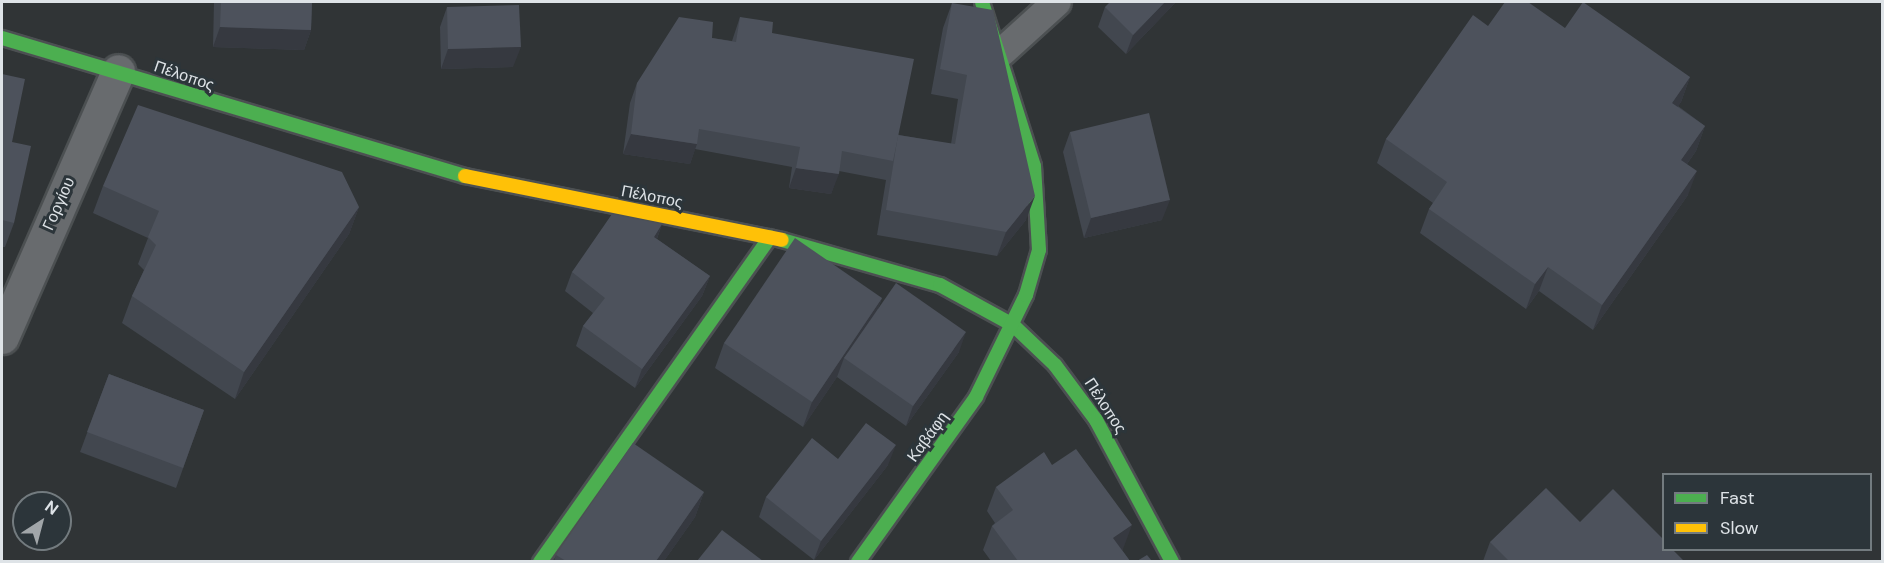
<!DOCTYPE html>
<html>
<head>
<meta charset="utf-8">
<style>
	body { margin:0 }
	#map { position:relative; width:1884px; height:563px; overflow:hidden; background:#303436; font-family:"DM Sans",sans-serif }
	div>[style] { position:absolute }
	.roads { filter:drop-shadow(2px 0 #4c5052) drop-shadow(-2px 0 #4c5052) drop-shadow(0 2px #4c5052) drop-shadow(0 -2px #4c5052) }
	.lane>* { height:28px; margin:-14px; padding:0 14px; transform-origin:14px; border-radius:14px; background:#686b6e }
	.street>* { height:33px; margin:-16.5px; padding:0 16.5px; transform-origin:16.5px; border-radius:16.5px; background:#686b6e }
	.fast>* { height:14px; margin:-7px; padding:0 7px; transform-origin:7px; border-radius:7px; background:#4caf50 }
	.slow>* { height:14px; margin:-7px; padding:0 7px; transform-origin:7px; border-radius:7px; background:#ffc107 }
	.wall>* { inset:0; background:#42474f }
	.shaded-wall>* { inset:0; background:#363940 }
	.building>* { inset:0; background:#4d525c }
	span { translate:-50% -50%; white-space:nowrap; text-align:center; line-height:1.15; -webkit-text-stroke:6px #2c353a; paint-order:stroke }
	.street-label { font-size:16px; color:#dee3e7 }
	.frame { position:absolute; inset:0; border:3px solid #dee3e7; pointer-events:none }
	.legend { position:absolute; left:1662px; top:473px; width:210px; height:78px; box-sizing:border-box; background:#2c353a; border:2px solid #737b7f; margin:0; padding:8px 10px; list-style:none; font-size:18px; color:#dee3e7 }
	.legend li { display:flex; align-items:center; gap:12px; height:30px }
	.legend b { width:30px; border:2px solid #737b7f }
	.north { position:absolute; left:12px; top:491px; width:60px; height:60px; box-sizing:border-box; background:#2c353a; border:2px solid #737b7f; border-radius:50%; rotate:36deg; font-size:16px; font-weight:700; line-height:24px; text-align:center; color:#dee3e7 }
	.north::after { content:''; display:block; margin:auto; width:21px; height:27px; background:#a1a6a9; clip-path:polygon(50% 0,100% 100%,50% 72%,0 100%) }
</style>
</head>
<body>
<div id="map">
	<div class="roads">
		<div class="lane">
			<div style="left:1002px;top:52px;width:74px;rotate:-42.3deg"></div>
		</div>
		<div class="street">
			<div style="left:2px;top:337px;width:290px;rotate:-66.4deg"></div>
		</div>
		<div class="fast">
			<div style="left:2px;top:38px;width:483px;rotate:16.6deg"></div>
			<div style="left:782px;top:240px;width:164px;rotate:15.9deg"></div>
			<div style="left:940px;top:285px;width:83px;rotate:28.7deg"></div>
			<div style="left:1013px;top:325px;width:58px;rotate:43.6deg"></div>
			<div style="left:1055px;top:365px;width:69px;rotate:53.3deg"></div>
			<div style="left:1096px;top:420px;width:161px;rotate:61.8deg"></div>
			<div style="left:540px;top:562px;width:398px;rotate:-54.7deg"></div>
			<div style="left:858px;top:562px;width:203px;rotate:-54.4deg"></div>
			<div style="left:976px;top:397px;width:114px;rotate:-63.9deg"></div>
			<div style="left:1026px;top:295px;width:47px;rotate:-73.9deg"></div>
			<div style="left:1039px;top:250px;width:84px;rotate:-93.4deg"></div>
			<div style="left:1034px;top:166px;width:172px;rotate:-107.6deg"></div>
		</div>
		<div class="slow">
			<div style="left:465px;top:176px;width:323px;rotate:11.4deg"></div>
		</div>
	</div>
	<div class="wall">
		<div style="clip-path:polygon(214px 2px,312px 2px,311px 30px,304px 50px,213px 47px)"></div>
		<div style="clip-path:polygon(1176px 2px,1126px 54px,1098px 27px,1105px 7px)"></div>
		<div style="clip-path:polygon(952px 3px,1026px 220px,997px 256px,877px 235px,886px 180px,839px 171px,831px 194px,789px 188px,792px 167px,695px 149px,690px 164px,623px 154px,630px 103px,637px 83px,712px 38px,732px 41px,740px 17px,772px 33px,899px 135px,951px 144px,958px 99px,931px 94px,943px 28px)"></div>
		<div style="clip-path:polygon(447px 7px,513px 67px,441px 69px,440px 27px)"></div>
		<div style="clip-path:polygon(1488px 26px,1565px 28px,1690px 77px,1681px 102px,1678px 106px,1705px 126px,1696px 151px,1687px 164px,1688px 195px,1593px 330px,1539px 291px,1526px 309px,1420px 233px,1429px 209px,1433px 203px,1377px 163px,1386px 139px)"></div>
		<div style="clip-path:polygon(2px 74px,12px 142px,14px 223px,5px 247px,2px 247px)"></div>
		<div style="clip-path:polygon(1070px 132px,1162px 220px,1084px 238px,1063px 152px)"></div>
		<div style="clip-path:polygon(103px 186px,359px 207px,349px 234px,235px 399px,122px 323px,132px 296px,144px 270px,138px 264px,148px 238px,93px 213px)"></div>
		<div style="clip-path:polygon(662px 224px,657px 239px,710px 276px,702px 296px,635px 388px,576px 346px,583px 326px,593px 313px,565px 291px,572px 272px)"></div>
		<div style="clip-path:polygon(882px 298px,878px 309px,959px 352px,906px 426px,837px 377px,803px 427px,715px 368px,724px 343px)"></div>
		<div style="clip-path:polygon(109px 374px,204px 410px,176px 488px,80px 452px)"></div>
		<div style="clip-path:polygon(838px 459px,888px 465px,814px 560px,759px 517px,766px 497px)"></div>
		<div style="clip-path:polygon(1052px 465px,1123px 549px,1122px 550px,1130px 561px,991px 561px,983px 550px,992px 526px,995px 523px,987px 511px,996px 487px)"></div>
		<div style="clip-path:polygon(704px 492px,695px 517px,664px 561px,554px 561px,556px 555px)"></div>
		<div style="clip-path:polygon(1580px 522px,1684px 561px,1483px 561px,1490px 542px)"></div>
	</div>
	<div class="shaded-wall">
		<div style="clip-path:polygon(1165px 2px,1176px 2px,1126px 54px,1133px 35px)"></div>
		<div style="clip-path:polygon(220px 27px,311px 30px,304px 50px,213px 47px)"></div>
		<div style="clip-path:polygon(521px 47px,513px 67px,441px 69px,448px 49px)"></div>
		<div style="clip-path:polygon(1690px 77px,1681px 102px,1663px 127px,1672px 103px)"></div>
		<div style="clip-path:polygon(1705px 126px,1696px 151px,1672px 185px,1681px 160px)"></div>
		<div style="clip-path:polygon(631px 134px,697px 144px,690px 164px,623px 154px)"></div>
		<div style="clip-path:polygon(796px 168px,839px 174px,831px 194px,789px 188px)"></div>
		<div style="clip-path:polygon(1697px 171px,1688px 195px,1593px 330px,1602px 305px)"></div>
		<div style="clip-path:polygon(1035px 196px,1026px 220px,997px 256px,1006px 232px)"></div>
		<div style="clip-path:polygon(1170px 200px,1162px 220px,1084px 238px,1091px 218px)"></div>
		<div style="clip-path:polygon(359px 207px,349px 234px,235px 399px,244px 372px)"></div>
		<div style="clip-path:polygon(662px 224px,655px 244px,654px 237px)"></div>
		<div style="clip-path:polygon(1548px 267px,1539px 291px,1526px 309px,1535px 284px)"></div>
		<div style="clip-path:polygon(710px 276px,702px 296px,635px 388px,642px 369px)"></div>
		<div style="clip-path:polygon(882px 298px,873px 322px,844px 358px,837px 377px,803px 427px,812px 402px)"></div>
		<div style="clip-path:polygon(966px 332px,959px 352px,906px 426px,913px 406px)"></div>
		<div style="clip-path:polygon(896px 445px,888px 465px,814px 560px,821px 541px)"></div>
		<div style="clip-path:polygon(704px 492px,695px 517px,664px 561px,656px 561px)"></div>
		<div style="clip-path:polygon(1132px 525px,1123px 549px,1106px 561px,1113px 538px)"></div>
	</div>
	<div class="building">
		<div style="clip-path:polygon(221px 2px,312px 2px,311px 30px,220px 27px)"></div>
		<div style="clip-path:polygon(1110px 2px,1165px 2px,1133px 35px,1105px 7px)"></div>
		<div style="clip-path:polygon(1505px 2px,1528px 2px,1565px 28px,1583px 2px,1690px 77px,1672px 103px,1705px 126px,1681px 160px,1697px 171px,1602px 305px,1548px 267px,1535px 284px,1429px 209px,1447px 182px,1386px 139px,1473px 15px,1488px 26px)"></div>
		<div style="clip-path:polygon(952px 3px,993px 10px,1035px 196px,1006px 232px,886px 210px,898px 135px,955px 144px,967px 75px,940px 69px)"></div>
		<div style="clip-path:polygon(519px 5px,521px 47px,448px 49px,447px 7px)"></div>
		<div style="clip-path:polygon(679px 17px,713px 22px,712px 38px,736px 42px,740px 17px,773px 22px,772px 33px,914px 59px,893px 161px,842px 151px,839px 174px,796px 168px,800px 147px,699px 129px,697px 144px,631px 134px,637px 83px)"></div>
		<div style="clip-path:polygon(2px 74px,25px 79px,12px 142px,31px 146px,14px 223px,2px 220px)"></div>
		<div style="clip-path:polygon(138px 105px,342px 172px,359px 207px,244px 372px,132px 296px,156px 245px,148px 237px,159px 211px,103px 186px)"></div>
		<div style="clip-path:polygon(1149px 113px,1170px 200px,1091px 218px,1070px 132px)"></div>
		<div style="clip-path:polygon(612px 214px,662px 224px,654px 237px,710px 276px,642px 369px,583px 326px,605px 298px,572px 272px)"></div>
		<div style="clip-path:polygon(795px 238px,882px 298px,812px 402px,724px 343px)"></div>
		<div style="clip-path:polygon(896px 283px,966px 332px,913px 406px,844px 358px)"></div>
		<div style="clip-path:polygon(109px 374px,204px 410px,183px 468px,87px 432px)"></div>
		<div style="clip-path:polygon(866px 423px,896px 445px,821px 541px,766px 497px,812px 438px,838px 459px)"></div>
		<div style="clip-path:polygon(633px 443px,704px 492px,656px 561px,566px 561px,556px 555px)"></div>
		<div style="clip-path:polygon(1076px 449px,1132px 525px,1113px 538px,1130px 561px,1018px 561px,992px 526px,1013px 510px,996px 487px,1044px 452px,1052px 465px)"></div>
		<div style="clip-path:polygon(1546px 488px,1580px 522px,1613px 489px,1664px 540px,1664px 549px,1672px 549px,1684px 561px,1509px 561px,1490px 542px)"></div>
		<div style="clip-path:polygon(722px 530px,763px 561px,697px 561px)"></div>
		<div style="clip-path:polygon(1147px 555px,1152px 561px,1137px 561px)"></div>
	</div>
	<div class="street-label">
		<span style="left:184px;top:76px;rotate:19deg">Πέλοπος</span>
		<span style="left:652px;top:197px;rotate:11deg">Πέλοπος</span>
		<span style="left:59px;top:204px;rotate:-66deg">Γοργίου</span>
		<span style="left:1105px;top:406px;rotate:57deg">Πέλοπος</span>
		<span style="left:928px;top:437px;rotate:-54deg">Καβάφη</span>
	</div>
	<div class="frame"></div>
	<ul class="legend">
	<li><b style="height:8px;background:#4caf50"></b>Fast</li>
	<li><b style="height:8px;background:#ffc107"></b>Slow</li>
	</ul>
	<div class="north">N</div>
</div>
</body>
</html>
